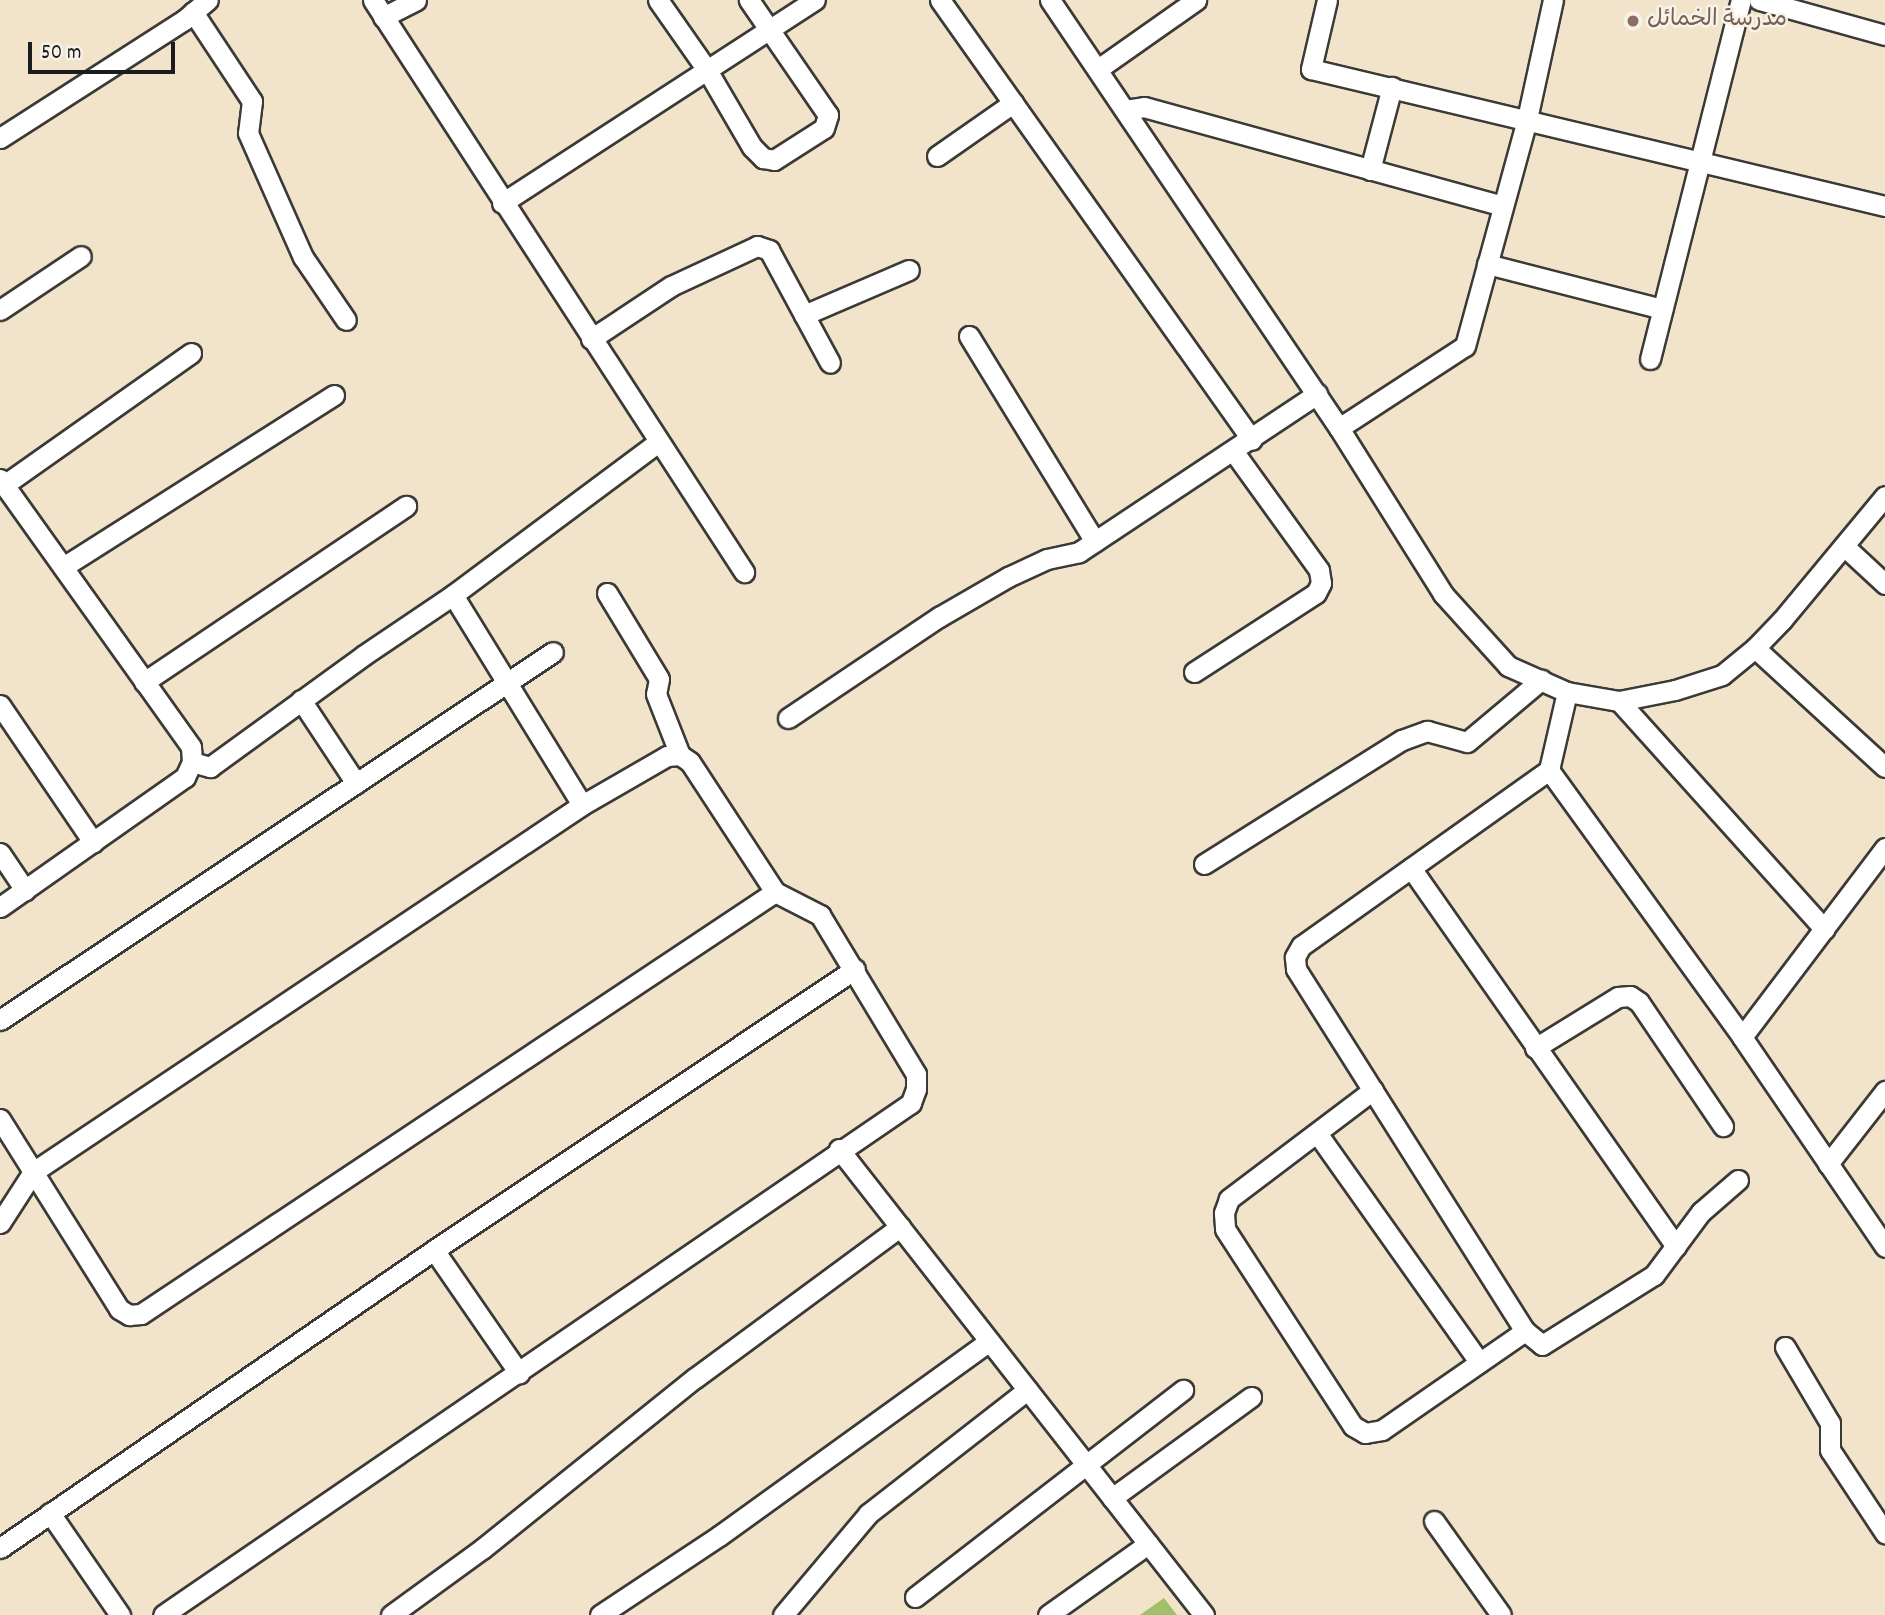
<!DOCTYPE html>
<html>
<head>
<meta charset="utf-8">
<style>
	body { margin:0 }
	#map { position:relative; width:1885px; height:1615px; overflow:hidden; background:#f2e4ca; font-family:Dekko,"Playpen Sans Arabic",sans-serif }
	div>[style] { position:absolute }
	.green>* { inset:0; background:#a0c16a }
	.roads { filter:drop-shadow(2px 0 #3c3a36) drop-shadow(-2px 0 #3c3a36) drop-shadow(0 2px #3c3a36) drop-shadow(0 -2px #3c3a36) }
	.minor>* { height:19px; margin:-9.5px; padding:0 9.5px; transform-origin:9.5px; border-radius:9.5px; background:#fff }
	.dots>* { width:19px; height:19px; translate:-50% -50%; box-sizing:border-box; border:4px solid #f7f3e8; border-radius:50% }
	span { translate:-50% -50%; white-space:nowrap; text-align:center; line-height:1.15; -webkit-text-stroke:5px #f7f3e8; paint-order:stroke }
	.education-label { font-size:23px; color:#785e54 }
	.left { translate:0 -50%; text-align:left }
	.scale { position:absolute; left:28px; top:42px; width:147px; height:32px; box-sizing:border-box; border:4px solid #1c1c1c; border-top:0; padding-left:9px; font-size:21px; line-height:24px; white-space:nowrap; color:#1c1c1c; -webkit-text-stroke:5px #f7f3e8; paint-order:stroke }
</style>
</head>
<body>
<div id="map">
	<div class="green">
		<div style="clip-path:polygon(1164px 1598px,1177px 1615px,1140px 1615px)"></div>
	</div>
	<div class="roads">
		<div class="minor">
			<div style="left:373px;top:0;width:682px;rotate:57.03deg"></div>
			<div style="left:658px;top:0;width:85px;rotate:55deg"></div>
			<div style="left:707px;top:70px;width:89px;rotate:59.7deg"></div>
			<div style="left:752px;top:147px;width:16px;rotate:45deg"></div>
			<div style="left:763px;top:158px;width:11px;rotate:10deg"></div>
			<div style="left:774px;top:160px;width:59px;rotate:-32.6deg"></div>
			<div style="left:824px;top:128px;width:14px;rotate:-73deg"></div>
			<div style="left:828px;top:115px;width:140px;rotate:-124.5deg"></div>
			<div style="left:940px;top:0;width:539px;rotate:54.66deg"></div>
			<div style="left:1050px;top:0;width:516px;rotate:55.97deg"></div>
			<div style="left:1339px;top:428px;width:196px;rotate:57.9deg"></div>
			<div style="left:1443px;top:594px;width:97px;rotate:47.9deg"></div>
			<div style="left:1508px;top:666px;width:64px;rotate:23.8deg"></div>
			<div style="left:1567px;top:692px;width:53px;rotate:9.8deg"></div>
			<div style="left:1619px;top:701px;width:57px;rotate:-11.1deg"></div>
			<div style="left:1675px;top:690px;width:49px;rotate:-17.7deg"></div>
			<div style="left:1722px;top:675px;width:43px;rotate:-39.3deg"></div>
			<div style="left:1755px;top:648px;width:39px;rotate:-46deg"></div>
			<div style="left:1782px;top:620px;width:161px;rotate:-50.3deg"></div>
			<div style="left:1327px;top:0;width:71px;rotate:103.1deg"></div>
			<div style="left:1311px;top:69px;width:590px;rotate:13.42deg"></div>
			<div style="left:1759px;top:0;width:131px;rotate:15.5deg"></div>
			<div style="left:193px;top:12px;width:107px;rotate:56.5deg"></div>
			<div style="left:252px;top:101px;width:32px;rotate:97deg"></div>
			<div style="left:248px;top:133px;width:136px;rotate:66.1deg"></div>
			<div style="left:303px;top:257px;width:76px;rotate:55.7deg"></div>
			<div style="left:383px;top:17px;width:37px;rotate:-27deg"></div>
			<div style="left:1098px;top:69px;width:120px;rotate:-35.1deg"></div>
			<div style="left:1125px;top:110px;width:19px;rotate:-9deg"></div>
			<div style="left:1144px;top:107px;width:372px;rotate:15.4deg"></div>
			<div style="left:0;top:138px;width:219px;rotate:-32.7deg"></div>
			<div style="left:184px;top:20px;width:31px;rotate:-40deg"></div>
			<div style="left:937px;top:156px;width:93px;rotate:-34.9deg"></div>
			<div style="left:1370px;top:170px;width:86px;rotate:-75.2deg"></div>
			<div style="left:502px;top:203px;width:373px;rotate:-33deg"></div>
			<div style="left:1487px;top:264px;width:181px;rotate:14.4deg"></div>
			<div style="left:0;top:310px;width:97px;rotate:-33.7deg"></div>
			<div style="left:804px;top:315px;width:114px;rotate:-23.2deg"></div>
			<div style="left:969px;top:336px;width:241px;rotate:58.5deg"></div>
			<div style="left:591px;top:339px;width:96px;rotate:-33.5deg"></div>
			<div style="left:671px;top:286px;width:95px;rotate:-24.9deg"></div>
			<div style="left:757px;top:246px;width:13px;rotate:18deg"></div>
			<div style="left:769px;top:250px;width:128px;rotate:61.6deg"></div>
			<div style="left:1650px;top:359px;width:370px;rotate:-75.8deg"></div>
			<div style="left:1339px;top:428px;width:150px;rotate:-33.1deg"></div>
			<div style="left:1465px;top:346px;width:235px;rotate:-74.7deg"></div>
			<div style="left:1527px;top:119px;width:122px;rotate:-77.7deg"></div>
			<div style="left:0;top:479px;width:329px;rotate:54.5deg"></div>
			<div style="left:191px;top:747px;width:15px;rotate:86deg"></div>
			<div style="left:192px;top:762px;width:17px;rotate:115deg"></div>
			<div style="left:185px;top:777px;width:226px;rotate:144.9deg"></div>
			<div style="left:4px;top:485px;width:229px;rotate:-35.2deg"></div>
			<div style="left:1844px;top:546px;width:56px;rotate:42.8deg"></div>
			<div style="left:63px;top:567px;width:321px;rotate:-32.4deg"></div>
			<div style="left:607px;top:593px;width:100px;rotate:58.8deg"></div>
			<div style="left:659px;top:679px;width:15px;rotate:101deg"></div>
			<div style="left:656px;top:694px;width:66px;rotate:68.5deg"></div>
			<div style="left:453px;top:595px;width:246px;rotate:58.4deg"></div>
			<div style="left:1755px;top:648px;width:176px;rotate:42.5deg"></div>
			<div style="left:1194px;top:672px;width:145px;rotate:-32.9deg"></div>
			<div style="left:1316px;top:593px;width:11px;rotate:-63deg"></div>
			<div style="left:1321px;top:583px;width:13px;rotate:-99deg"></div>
			<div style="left:1319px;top:570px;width:145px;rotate:-125.8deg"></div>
			<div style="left:144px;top:682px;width:316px;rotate:-33.9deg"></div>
			<div style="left:1567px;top:692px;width:80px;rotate:103deg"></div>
			<div style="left:1549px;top:770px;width:329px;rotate:54.1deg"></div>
			<div style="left:1742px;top:1037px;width:254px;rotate:55.7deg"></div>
			<div style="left:301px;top:700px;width:100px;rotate:56.5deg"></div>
			<div style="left:1619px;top:701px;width:307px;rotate:48deg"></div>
			<div style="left:0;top:705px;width:166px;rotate:55.8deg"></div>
			<div style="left:788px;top:718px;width:182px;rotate:-33.8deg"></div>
			<div style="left:939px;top:617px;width:80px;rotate:-30.1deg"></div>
			<div style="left:1008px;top:577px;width:43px;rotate:-24.8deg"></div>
			<div style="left:1047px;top:559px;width:33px;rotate:-12deg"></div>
			<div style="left:1079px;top:552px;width:286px;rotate:-33.6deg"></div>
			<div style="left:192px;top:762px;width:19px;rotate:16deg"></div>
			<div style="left:210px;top:767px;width:190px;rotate:-36deg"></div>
			<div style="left:364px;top:655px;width:107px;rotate:-34deg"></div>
			<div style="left:453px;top:595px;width:256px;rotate:-36.7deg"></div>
			<div style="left:1549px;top:770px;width:304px;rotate:144.6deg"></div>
			<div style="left:1301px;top:946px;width:13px;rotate:119deg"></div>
			<div style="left:1295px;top:957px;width:12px;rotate:85deg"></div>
			<div style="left:1296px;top:969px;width:428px;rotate:57.7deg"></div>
			<div style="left:1525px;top:1331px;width:22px;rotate:39deg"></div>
			<div style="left:1542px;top:1345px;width:132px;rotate:-32deg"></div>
			<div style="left:1654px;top:1275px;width:79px;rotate:-53.3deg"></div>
			<div style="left:1701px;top:1212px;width:49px;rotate:-40.9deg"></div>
			<div style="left:0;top:853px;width:45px;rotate:56deg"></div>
			<div style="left:1204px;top:864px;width:234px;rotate:-32.1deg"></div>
			<div style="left:1402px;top:740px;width:27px;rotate:-20deg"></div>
			<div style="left:1427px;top:731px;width:41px;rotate:15.4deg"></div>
			<div style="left:1467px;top:742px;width:97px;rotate:-40deg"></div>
			<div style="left:1411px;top:868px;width:462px;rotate:55deg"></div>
			<div style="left:0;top:1020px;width:664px;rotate:-33.64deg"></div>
			<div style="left:1742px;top:1037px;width:237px;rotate:-52.9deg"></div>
			<div style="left:1535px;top:1048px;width:97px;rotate:-31.6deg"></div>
			<div style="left:1618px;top:997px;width:12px;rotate:-5deg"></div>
			<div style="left:1630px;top:996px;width:11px;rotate:34deg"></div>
			<div style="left:1639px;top:1002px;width:150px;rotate:55.9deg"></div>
			<div style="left:1373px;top:1090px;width:181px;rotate:142.9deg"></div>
			<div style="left:1229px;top:1199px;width:15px;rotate:110deg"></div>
			<div style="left:1224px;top:1213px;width:16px;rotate:86deg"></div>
			<div style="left:1225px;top:1229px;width:235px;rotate:57deg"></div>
			<div style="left:1353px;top:1426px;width:14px;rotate:30deg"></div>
			<div style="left:1365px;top:1433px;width:17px;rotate:-10deg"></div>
			<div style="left:1382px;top:1430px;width:174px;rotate:-34.7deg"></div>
			<div style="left:0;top:1119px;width:224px;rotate:57.9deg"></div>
			<div style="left:119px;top:1309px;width:12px;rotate:31deg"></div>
			<div style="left:129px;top:1315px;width:12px;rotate:-5deg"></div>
			<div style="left:141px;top:1314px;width:762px;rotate:-33.65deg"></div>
			<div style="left:1317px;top:1133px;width:281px;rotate:54.7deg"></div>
			<div style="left:839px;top:1149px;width:592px;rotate:51.93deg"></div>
			<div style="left:1828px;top:1164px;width:93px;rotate:-52deg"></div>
			<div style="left:0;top:1223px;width:61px;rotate:-57.1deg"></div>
			<div style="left:33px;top:1172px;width:660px;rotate:-33.76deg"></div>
			<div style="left:582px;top:805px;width:98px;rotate:-30deg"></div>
			<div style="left:667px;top:756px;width:13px;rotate:-4deg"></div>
			<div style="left:680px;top:755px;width:12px;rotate:35deg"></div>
			<div style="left:690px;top:762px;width:155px;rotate:56.8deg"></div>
			<div style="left:775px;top:892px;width:51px;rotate:27.1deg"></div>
			<div style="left:820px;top:915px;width:186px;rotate:58.9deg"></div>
			<div style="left:916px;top:1074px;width:15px;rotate:90deg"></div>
			<div style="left:916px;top:1089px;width:15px;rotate:110deg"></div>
			<div style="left:911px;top:1103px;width:906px;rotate:145.61deg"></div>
			<div style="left:434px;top:1250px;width:150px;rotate:55.4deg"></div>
			<div style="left:1785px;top:1347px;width:88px;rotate:59.4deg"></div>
			<div style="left:1830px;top:1423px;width:27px;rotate:90deg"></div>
			<div style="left:1830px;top:1450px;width:100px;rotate:56.5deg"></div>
			<div style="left:1112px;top:1498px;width:172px;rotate:-36deg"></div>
			<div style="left:50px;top:1513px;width:124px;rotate:55.5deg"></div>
			<div style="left:1434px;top:1521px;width:115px;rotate:54.5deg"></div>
			<div style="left:0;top:1548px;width:526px;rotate:-34.47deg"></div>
			<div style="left:434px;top:1250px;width:506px;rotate:-33.72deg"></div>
			<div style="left:915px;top:1597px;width:339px;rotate:-37.7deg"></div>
			<div style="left:391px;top:1615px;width:112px;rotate:-36deg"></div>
			<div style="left:482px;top:1549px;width:273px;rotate:-38.8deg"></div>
			<div style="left:695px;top:1378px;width:255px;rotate:-36.4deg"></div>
			<div style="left:600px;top:1615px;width:143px;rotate:-33.6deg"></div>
			<div style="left:719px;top:1536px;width:333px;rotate:-35.8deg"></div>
			<div style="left:783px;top:1615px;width:132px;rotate:-49.9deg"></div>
			<div style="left:868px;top:1514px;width:202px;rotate:-37.9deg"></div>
			<div style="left:1048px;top:1615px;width:123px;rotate:-35.4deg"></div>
		</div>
	</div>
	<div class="dots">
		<div style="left:1633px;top:21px;background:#8d6e63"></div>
	</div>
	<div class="education-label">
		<span class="left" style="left:1647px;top:21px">مدرسة الخمائل</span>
	</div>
	<div class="scale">50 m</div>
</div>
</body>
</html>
